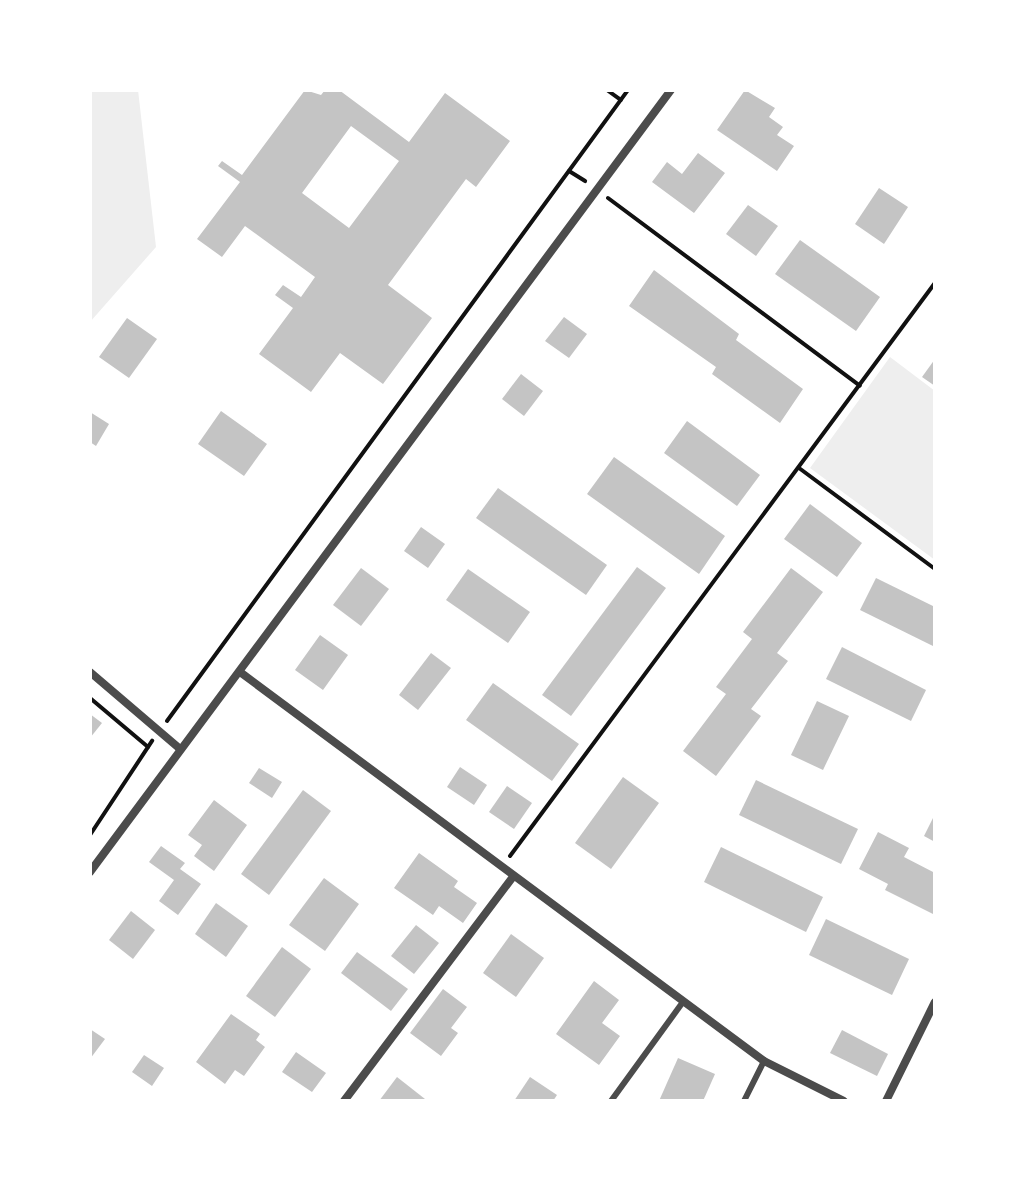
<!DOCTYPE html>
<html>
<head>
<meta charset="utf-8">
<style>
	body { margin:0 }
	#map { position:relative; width:1025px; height:1191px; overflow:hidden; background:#fff; font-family:"Crimson Pro",serif }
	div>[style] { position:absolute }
	.green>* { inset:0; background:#eee }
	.building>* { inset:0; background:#c4c4c4 }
	.path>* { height:4px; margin:-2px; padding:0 2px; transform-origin:2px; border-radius:2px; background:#111 }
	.service>* { height:6px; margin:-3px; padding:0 3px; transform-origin:3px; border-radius:3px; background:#4c4c4c }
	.minor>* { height:8px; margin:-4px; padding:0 4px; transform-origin:4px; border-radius:4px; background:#4c4c4c }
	span { translate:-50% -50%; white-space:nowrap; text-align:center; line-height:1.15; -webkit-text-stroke:7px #fff; paint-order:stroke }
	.frame { position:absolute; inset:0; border:92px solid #fff; pointer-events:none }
</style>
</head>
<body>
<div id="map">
	<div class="green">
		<div style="clip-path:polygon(90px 90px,138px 90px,156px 247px,90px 322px)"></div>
		<div style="clip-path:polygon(890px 357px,935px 391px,935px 560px,810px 468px)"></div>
	</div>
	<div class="building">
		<div style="clip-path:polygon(evenodd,305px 90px,321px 95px,325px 90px,339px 90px,409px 142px,445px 93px,510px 141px,476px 187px,466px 179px,388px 285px,432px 318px,383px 384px,340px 353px,311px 392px,259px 354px,293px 308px,275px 295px,283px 285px,301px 297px,315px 277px,245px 226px,222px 257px,197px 239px,240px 182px,218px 166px,222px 161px,242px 175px,305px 90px,351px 126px,399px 161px,349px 228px,302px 193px,351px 126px)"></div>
		<div style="clip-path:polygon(745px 90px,775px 108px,769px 117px,783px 127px,777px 135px,794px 146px,777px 171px,717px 130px)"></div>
		<div style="clip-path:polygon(698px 153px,725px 173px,694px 213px,652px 182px,667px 162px,682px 174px)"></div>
		<div style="clip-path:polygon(879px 188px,908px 207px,884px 244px,855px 224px)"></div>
		<div style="clip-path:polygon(748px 205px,778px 226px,756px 256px,726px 234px)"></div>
		<div style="clip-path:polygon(800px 240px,880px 297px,856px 331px,775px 274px)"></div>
		<div style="clip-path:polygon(654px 270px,739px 334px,736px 340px,803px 389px,780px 423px,712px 374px,716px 367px,629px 306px)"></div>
		<div style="clip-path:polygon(564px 317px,587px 334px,569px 358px,545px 341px)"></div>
		<div style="clip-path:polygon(127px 318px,157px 339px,129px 378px,99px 357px)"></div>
		<div style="clip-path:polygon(935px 359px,935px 386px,922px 377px)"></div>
		<div style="clip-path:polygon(521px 374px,543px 391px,524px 416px,502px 399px)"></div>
		<div style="clip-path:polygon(221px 411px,267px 444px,244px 476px,198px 444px)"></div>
		<div style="clip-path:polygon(90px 412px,109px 424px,96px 446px,90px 442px)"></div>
		<div style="clip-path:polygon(687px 421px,760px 475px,737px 506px,664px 453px)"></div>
		<div style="clip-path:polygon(614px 457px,725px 536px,699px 574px,587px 494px)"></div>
		<div style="clip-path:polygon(498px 488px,607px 565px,586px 595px,476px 518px)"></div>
		<div style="clip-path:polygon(810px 504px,862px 543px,837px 577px,784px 539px)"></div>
		<div style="clip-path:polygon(421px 527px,445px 544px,428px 568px,404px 551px)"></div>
		<div style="clip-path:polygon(637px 567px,666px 588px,571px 716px,542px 695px)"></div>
		<div style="clip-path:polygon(361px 568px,389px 589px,361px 626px,333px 605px)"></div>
		<div style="clip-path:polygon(791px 568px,823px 592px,777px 653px,788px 661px,751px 709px,761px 716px,716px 776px,683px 751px,726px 694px,716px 687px,752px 639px,743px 632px)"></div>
		<div style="clip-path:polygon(468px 569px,530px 612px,508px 643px,446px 600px)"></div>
		<div style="clip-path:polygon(876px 578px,935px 607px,935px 647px,860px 610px)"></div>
		<div style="clip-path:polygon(320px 635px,348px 655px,323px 690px,295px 670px)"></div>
		<div style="clip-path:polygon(842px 647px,926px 690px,911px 721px,826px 679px)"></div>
		<div style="clip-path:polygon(431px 653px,451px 668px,418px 710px,399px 695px)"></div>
		<div style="clip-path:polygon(493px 683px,579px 744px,552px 781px,466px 720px)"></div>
		<div style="clip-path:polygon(817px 701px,849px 716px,823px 770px,791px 755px)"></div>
		<div style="clip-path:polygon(90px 714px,102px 723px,90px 738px)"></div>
		<div style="clip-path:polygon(460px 767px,487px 785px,474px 805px,447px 787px)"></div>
		<div style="clip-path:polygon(259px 768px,282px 782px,272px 798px,249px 783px)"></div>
		<div style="clip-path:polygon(623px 777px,659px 803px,611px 869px,575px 843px)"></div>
		<div style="clip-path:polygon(756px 780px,858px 829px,841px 864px,739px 815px)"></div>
		<div style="clip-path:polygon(507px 786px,532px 803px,514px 829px,489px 812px)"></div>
		<div style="clip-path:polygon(303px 790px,331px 811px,269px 895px,241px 874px)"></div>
		<div style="clip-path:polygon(214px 800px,247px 825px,214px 871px,194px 856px,202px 845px,188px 835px)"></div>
		<div style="clip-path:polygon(935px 814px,935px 842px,924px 836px)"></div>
		<div style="clip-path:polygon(878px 832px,909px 848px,904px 857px,935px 873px,935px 915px,885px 890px,888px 884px,859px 869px)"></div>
		<div style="clip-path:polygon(161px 846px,185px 863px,180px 869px,201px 884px,178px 915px,159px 901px,174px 880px,149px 862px)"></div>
		<div style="clip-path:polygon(721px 847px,823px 897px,806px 932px,704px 882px)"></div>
		<div style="clip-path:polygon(419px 853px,458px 881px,454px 887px,477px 903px,463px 923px,439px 906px,433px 915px,394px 888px)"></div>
		<div style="clip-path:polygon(324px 878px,359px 904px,325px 951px,289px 925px)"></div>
		<div style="clip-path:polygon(216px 903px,248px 926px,226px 957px,195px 934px)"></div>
		<div style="clip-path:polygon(131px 911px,155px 930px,133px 959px,109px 940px)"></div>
		<div style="clip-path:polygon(826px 919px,909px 959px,892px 995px,809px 955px)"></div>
		<div style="clip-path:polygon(416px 925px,439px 943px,414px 974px,391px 956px)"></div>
		<div style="clip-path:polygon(511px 934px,544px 958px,516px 997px,483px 973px)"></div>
		<div style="clip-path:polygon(282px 947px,311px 969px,275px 1017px,246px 996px)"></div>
		<div style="clip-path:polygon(357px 952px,408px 989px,391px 1011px,341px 973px)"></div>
		<div style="clip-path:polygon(594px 981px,619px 1000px,602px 1023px,620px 1036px,599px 1065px,556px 1034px)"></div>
		<div style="clip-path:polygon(443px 989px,467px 1007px,451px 1028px,458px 1033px,441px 1056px,410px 1033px)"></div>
		<div style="clip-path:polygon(231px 1014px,260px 1034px,256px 1040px,265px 1047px,244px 1076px,235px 1070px,225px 1084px,196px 1062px)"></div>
		<div style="clip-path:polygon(90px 1029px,105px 1039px,90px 1059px)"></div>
		<div style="clip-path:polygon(842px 1030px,888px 1054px,877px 1076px,830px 1053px)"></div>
		<div style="clip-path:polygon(296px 1052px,326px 1073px,312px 1092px,282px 1072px)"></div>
		<div style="clip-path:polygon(144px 1055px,164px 1068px,152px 1086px,132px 1072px)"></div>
		<div style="clip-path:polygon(678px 1058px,715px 1074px,703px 1101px,659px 1101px)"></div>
		<div style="clip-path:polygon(397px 1077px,425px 1099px,424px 1101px,379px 1101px)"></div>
		<div style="clip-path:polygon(530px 1077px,557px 1095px,553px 1101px,514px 1101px)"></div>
	</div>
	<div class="path">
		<div style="left:607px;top:90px;width:17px;rotate:36deg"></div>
		<div style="left:569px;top:171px;width:19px;rotate:32deg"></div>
		<div style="left:608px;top:198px;width:314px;rotate:36.7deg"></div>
		<div style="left:799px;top:468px;width:169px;rotate:36.6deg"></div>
		<div style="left:90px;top:698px;width:76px;rotate:40.2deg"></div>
		<div style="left:167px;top:721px;width:781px;rotate:-53.85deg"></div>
		<div style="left:90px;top:835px;width:113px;rotate:-56.6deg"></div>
		<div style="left:510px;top:856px;width:713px;rotate:-53.44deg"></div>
	</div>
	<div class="service">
		<div style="left:611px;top:1101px;width:122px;rotate:-54deg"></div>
		<div style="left:744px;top:1101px;width:45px;rotate:-63.4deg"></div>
	</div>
	<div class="minor">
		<div style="left:90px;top:672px;width:117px;rotate:40.5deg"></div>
		<div style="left:240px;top:672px;width:653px;rotate:36.59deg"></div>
		<div style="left:764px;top:1061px;width:89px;rotate:26.6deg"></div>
		<div style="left:90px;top:872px;width:974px;rotate:-53.39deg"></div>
		<div style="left:344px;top:1101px;width:281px;rotate:-53deg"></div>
		<div style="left:886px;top:1101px;width:110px;rotate:-63.7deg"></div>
	</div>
	<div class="frame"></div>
</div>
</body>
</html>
